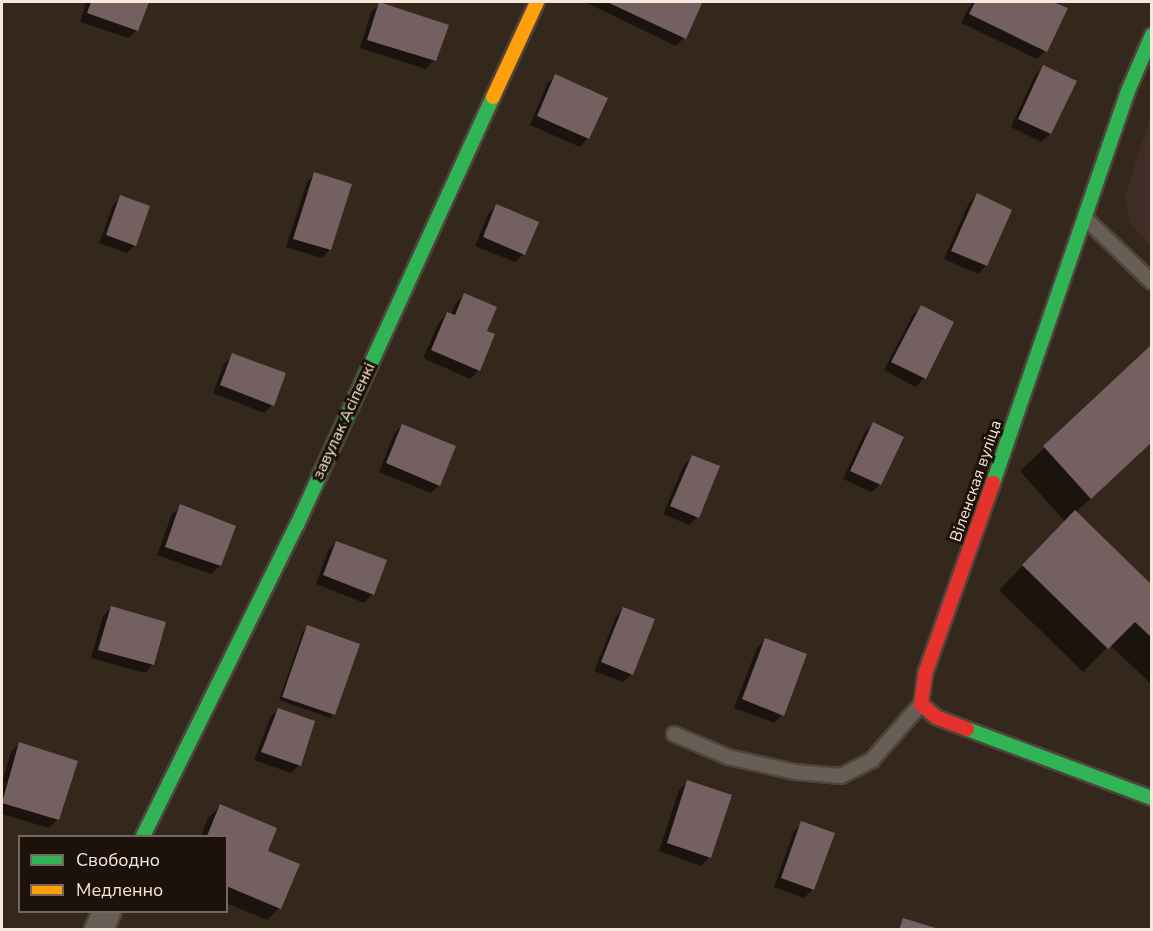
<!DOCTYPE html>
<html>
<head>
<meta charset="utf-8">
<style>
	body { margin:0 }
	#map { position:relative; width:1153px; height:931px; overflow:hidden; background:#34271c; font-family:"Nunito Sans",sans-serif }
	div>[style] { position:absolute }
	.education>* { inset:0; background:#402d27 }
	.shadow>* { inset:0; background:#0007 }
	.building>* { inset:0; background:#746060 }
	.roads { filter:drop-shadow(2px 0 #4f443b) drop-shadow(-2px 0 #4f443b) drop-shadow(0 2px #4f443b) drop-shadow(0 -2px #4f443b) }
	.lane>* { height:14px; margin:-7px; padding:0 7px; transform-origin:7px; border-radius:7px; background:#695e56 }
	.street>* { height:27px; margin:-13.5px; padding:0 13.5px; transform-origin:13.5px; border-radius:13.5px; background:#695e56 }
	.fast>* { height:14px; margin:-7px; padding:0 7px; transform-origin:7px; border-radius:7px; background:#30b455 }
	.slow>* { height:14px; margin:-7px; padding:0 7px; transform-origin:7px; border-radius:7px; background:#ff9f0a }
	.jam>* { height:14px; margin:-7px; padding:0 7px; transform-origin:7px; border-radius:7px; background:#e5322d }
	span { translate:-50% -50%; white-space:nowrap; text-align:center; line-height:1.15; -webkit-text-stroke:6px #1d1209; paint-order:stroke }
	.street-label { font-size:16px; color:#f8e7db }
	.frame { position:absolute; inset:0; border:3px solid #f8e7db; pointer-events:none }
	.legend { position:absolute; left:18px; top:835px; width:210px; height:78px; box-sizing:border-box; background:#1d1209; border:2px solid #75675d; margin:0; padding:8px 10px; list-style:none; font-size:18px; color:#f8e7db }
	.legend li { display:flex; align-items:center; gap:12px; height:30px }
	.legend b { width:30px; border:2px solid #75675d }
</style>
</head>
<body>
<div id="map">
	<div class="education">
		<div style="clip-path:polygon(1151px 115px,1151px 247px,1130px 223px,1125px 196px)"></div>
	</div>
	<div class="shadow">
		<div style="clip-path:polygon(86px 2px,143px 2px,147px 3px,137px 30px,128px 38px,80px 22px)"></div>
		<div style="clip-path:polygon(585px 2px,695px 2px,700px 4px,684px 38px,676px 46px)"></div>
		<div style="clip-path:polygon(972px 2px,1050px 2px,1066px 9px,1045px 51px,1037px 59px,961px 23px)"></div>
		<div style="clip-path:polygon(380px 4px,434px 60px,426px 69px,360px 48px,371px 12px)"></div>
		<div style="clip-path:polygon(1043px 67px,1075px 81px,1050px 134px,1041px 142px,1011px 127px,1035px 75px)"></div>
		<div style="clip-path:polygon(555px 76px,588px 138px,580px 147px,530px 125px,547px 84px)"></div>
		<div style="clip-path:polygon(315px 174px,330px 249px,322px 258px,286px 247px,307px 182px)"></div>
		<div style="clip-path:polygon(977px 195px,986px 266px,978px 274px,944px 259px,969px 203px)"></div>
		<div style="clip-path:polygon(121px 197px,135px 245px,127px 253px,99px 243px,113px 205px)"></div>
		<div style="clip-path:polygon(496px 206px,524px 254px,515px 262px,475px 246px,488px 214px)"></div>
		<div style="clip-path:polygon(464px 295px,485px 332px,493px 335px,478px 371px,470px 379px,423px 358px,439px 322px,448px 313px,451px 315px,456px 303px)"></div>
		<div style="clip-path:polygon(921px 307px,952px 323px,924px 378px,916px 387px,884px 370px,913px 315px)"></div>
		<div style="clip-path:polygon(1150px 348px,1152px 442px,1075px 513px,1152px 587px,1152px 685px,1110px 645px,1083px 672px,999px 590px,1065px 522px,1020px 471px)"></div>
		<div style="clip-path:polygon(233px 355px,272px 405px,264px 413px,213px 393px,224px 364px)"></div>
		<div style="clip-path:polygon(873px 424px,880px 484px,872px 492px,843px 479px,865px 432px)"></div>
		<div style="clip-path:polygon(402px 425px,439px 485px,431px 493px,379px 472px,394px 434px)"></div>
		<div style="clip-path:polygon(693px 457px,697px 517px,689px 525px,663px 514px,684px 465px)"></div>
		<div style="clip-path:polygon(181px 506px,234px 527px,220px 566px,211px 574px,157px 555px,172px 514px)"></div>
		<div style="clip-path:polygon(336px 542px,385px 561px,372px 595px,364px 603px,316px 584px,328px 551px)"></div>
		<div style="clip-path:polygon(111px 608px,153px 664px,145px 673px,91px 658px,103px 616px)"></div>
		<div style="clip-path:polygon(624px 608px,632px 674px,623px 682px,594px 671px,616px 617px)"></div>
		<div style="clip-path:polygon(307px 627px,333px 714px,330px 718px,279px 700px,303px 631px)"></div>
		<div style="clip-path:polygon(766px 639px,782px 715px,774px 723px,734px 708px,757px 648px)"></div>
		<div style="clip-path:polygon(278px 709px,299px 765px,291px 773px,254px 760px,270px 718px)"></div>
		<div style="clip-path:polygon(19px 744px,76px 762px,57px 820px,49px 828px,2px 814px,2px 782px,11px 752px)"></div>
		<div style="clip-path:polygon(688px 781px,709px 857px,701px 866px,659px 851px,679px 790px)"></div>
		<div style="clip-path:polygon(220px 806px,279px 908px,267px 920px,226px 903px,226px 836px,201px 836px,208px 818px)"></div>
		<div style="clip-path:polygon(802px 823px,813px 889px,804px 898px,774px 887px,794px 831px)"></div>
	</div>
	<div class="building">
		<div style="clip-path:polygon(91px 2px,149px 2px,138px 31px,87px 13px)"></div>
		<div style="clip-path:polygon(379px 2px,449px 25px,436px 61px,367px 40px)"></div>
		<div style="clip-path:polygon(607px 2px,699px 2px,702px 3px,686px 39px)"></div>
		<div style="clip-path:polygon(975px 2px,1053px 2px,1068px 8px,1047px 52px,969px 14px)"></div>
		<div style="clip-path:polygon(1043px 65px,1077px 81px,1051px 134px,1018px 119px)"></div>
		<div style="clip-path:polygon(555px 74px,608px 98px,589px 139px,537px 116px)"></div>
		<div style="clip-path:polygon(314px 172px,352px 184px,331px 250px,293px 239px)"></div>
		<div style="clip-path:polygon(977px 193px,1012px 210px,987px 266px,951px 251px)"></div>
		<div style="clip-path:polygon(120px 195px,150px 206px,136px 246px,106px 235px)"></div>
		<div style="clip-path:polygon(496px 204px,539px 222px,525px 255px,483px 237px)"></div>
		<div style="clip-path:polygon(464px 293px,497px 307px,487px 331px,495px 334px,480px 371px,431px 350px,447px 312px,455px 315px)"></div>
		<div style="clip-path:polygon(921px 305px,954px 322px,926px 379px,891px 362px)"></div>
		<div style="clip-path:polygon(1150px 346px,1152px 442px,1091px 499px,1043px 446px)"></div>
		<div style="clip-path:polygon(232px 353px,286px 373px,274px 406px,220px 385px)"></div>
		<div style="clip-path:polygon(873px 422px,904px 437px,881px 485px,850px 471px)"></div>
		<div style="clip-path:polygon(402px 424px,456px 446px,440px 486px,386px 463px)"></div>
		<div style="clip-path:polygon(692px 455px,720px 466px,699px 518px,670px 506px)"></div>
		<div style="clip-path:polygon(180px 504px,236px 526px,221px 566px,165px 547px)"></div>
		<div style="clip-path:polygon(1075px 510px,1152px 585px,1152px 638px,1135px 622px,1108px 649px,1022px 565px)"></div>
		<div style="clip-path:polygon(336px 541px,387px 560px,374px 595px,323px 575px)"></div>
		<div style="clip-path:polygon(111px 606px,166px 622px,154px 665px,98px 650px)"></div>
		<div style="clip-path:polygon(623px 607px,655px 619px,633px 675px,601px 662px)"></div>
		<div style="clip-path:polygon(307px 625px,360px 644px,335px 715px,282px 697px)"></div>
		<div style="clip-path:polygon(765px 638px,807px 654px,784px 716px,742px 699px)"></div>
		<div style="clip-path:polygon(278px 708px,315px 721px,301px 766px,261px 752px)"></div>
		<div style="clip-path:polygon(19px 742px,78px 761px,59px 820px,2px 803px)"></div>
		<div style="clip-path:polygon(687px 780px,732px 795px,711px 858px,667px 843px)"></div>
		<div style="clip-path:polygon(220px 804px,277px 828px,268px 851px,300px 864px,281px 909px,226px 886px,226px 836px,207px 836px)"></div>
		<div style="clip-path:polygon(801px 821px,835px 833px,814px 890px,781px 878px)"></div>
		<div style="clip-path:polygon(903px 918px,939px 929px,939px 930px,899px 930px)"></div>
	</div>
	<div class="roads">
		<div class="lane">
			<div style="left:1086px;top:219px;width:91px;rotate:43.7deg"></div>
			<div style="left:674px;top:734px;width:59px;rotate:23.1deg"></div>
			<div style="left:728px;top:757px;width:69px;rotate:12.6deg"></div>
			<div style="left:795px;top:772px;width:46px;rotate:5deg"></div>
			<div style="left:841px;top:776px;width:35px;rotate:-27deg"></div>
			<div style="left:872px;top:760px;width:74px;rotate:-48.8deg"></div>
		</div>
		<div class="street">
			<div style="left:98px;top:930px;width:20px;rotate:-66deg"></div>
		</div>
		<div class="fast">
			<div style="left:993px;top:483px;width:415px;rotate:-71deg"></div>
			<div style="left:1128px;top:91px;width:61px;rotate:-66.8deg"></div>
			<div style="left:967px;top:729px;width:197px;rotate:20.5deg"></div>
			<div style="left:143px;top:836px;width:347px;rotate:-63.7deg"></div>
			<div style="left:297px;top:525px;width:471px;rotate:-65.4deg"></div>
		</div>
		<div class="slow">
			<div style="left:493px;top:97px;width:105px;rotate:-65.1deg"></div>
		</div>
		<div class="jam">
			<div style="left:967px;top:729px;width:33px;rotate:-159deg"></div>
			<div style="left:936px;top:717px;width:20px;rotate:-139deg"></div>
			<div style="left:921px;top:704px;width:30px;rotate:-82deg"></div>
			<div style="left:925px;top:674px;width:203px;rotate:-70.4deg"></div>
		</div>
	</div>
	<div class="street-label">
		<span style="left:344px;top:421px;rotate:-65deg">завулак Асіпенкі</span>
		<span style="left:976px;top:481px;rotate:-71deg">Віленская вуліца</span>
	</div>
	<div class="frame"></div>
	<ul class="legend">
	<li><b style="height:8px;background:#30b455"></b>Свободно</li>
	<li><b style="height:8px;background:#ff9f0a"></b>Медленно</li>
	</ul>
</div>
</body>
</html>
